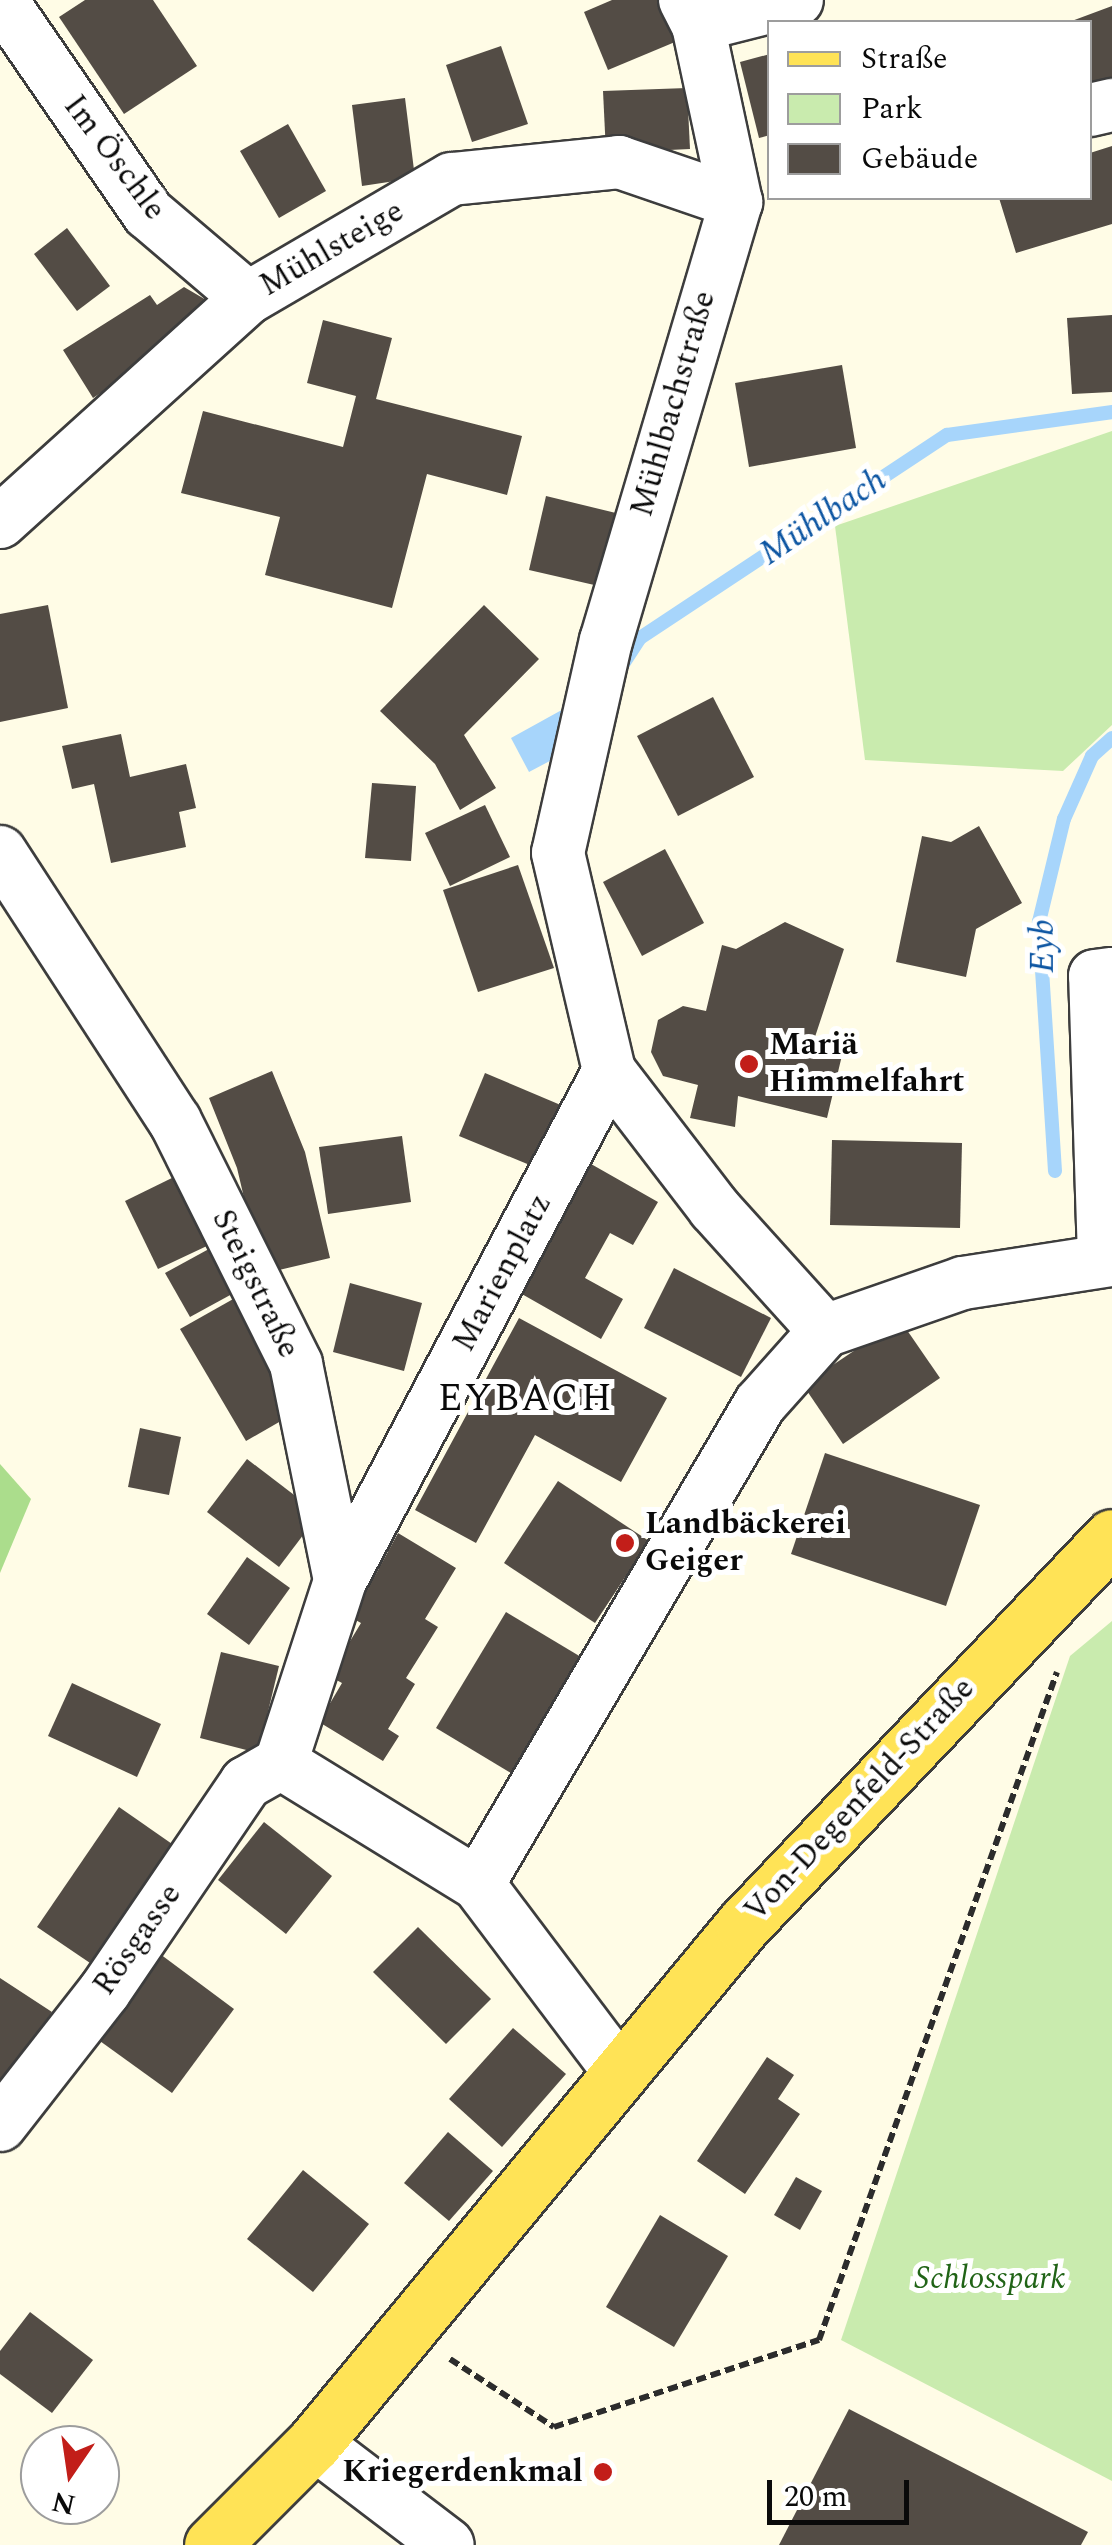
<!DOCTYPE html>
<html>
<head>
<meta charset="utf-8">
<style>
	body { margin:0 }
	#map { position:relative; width:1112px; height:2545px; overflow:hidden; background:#fffce6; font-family:Spectral,serif }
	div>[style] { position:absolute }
	.green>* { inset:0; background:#c9ebae }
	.forest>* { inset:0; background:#abdd8c }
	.water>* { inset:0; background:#a7d5fb }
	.stream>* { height:14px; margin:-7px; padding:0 7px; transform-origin:7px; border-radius:7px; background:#a7d5fb }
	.building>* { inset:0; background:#534c45 }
	.path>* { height:6px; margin-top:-3px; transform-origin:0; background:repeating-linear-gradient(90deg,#2c2c2c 0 10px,transparent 0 15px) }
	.roads { filter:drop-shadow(2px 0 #3d3d3d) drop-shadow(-2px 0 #3d3d3d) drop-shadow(0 2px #3d3d3d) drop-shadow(0 -2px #3d3d3d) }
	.minor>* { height:52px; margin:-26px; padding:0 26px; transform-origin:26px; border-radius:26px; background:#fff }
	.major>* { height:55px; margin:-27.5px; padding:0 27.5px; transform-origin:27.5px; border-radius:27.5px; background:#ffe356 }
	.dots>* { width:28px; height:28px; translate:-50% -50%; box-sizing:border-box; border:5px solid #fff; border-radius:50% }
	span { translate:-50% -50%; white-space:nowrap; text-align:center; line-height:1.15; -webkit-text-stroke:10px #fff; paint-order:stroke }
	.street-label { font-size:32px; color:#0a0a0a }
	.poi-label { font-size:32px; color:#0a0a0a; font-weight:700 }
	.left { translate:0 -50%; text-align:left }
	.right { translate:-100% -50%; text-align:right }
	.park-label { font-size:32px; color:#216417; font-style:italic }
	.water-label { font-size:35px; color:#0c55a2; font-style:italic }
	.quarter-label { font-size:38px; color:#0a0a0a; letter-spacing:2.5px }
	.legend { position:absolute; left:767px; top:20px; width:325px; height:180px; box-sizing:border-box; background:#fff; border:2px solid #9d9d9d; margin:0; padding:12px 18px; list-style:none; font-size:30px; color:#0a0a0a }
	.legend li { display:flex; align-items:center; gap:20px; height:50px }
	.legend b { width:50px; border:2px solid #9d9d9d }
	.north { position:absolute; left:20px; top:2425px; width:100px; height:100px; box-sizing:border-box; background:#fff; border:2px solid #9d9d9d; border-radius:50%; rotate:193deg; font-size:28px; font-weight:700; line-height:40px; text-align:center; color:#0a0a0a }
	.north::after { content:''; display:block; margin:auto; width:35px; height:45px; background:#c21e19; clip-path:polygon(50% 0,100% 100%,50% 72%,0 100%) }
	.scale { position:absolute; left:767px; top:2480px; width:142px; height:45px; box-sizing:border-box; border:5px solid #0a0a0a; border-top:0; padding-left:12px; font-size:30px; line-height:35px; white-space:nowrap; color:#0a0a0a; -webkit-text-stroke:8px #fff; paint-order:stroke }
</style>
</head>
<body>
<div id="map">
	<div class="green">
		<div style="clip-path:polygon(1112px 431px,1112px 725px,1063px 771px,865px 760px,835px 526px)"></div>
		<div style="clip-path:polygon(1112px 1621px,1112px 2481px,841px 2340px,1070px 1656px)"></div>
	</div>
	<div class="forest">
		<div style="clip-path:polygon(0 1464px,31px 1499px,0 1573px)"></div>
	</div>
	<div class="water">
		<div style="clip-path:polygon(578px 701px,597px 736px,529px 772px,511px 738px)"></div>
	</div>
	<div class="stream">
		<div style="left:621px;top:667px;width:35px;rotate:-57deg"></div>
		<div style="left:640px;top:638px;width:368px;rotate:-33.5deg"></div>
		<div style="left:947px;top:435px;width:167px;rotate:-7.9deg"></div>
		<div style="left:1055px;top:1171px;width:250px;rotate:-93.7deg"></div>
		<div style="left:1039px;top:922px;width:106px;rotate:-76.4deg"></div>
		<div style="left:1064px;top:819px;width:69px;rotate:-66deg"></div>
		<div style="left:1092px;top:756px;width:27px;rotate:-42deg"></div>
	</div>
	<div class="building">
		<div style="clip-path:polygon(85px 0,153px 0,197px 66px,124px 114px,59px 17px)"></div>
		<div style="clip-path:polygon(612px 0,657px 0,675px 42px,608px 70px,584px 12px)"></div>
		<div style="clip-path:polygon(1112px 6px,1112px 79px,1090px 87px,1090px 22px,1069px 22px)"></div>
		<div style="clip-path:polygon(501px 46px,528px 124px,472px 142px,446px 65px)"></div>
		<div style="clip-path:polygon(770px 54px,770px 135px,759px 138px,740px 62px)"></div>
		<div style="clip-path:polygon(687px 88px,690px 149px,606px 153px,603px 91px)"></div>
		<div style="clip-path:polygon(405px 98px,415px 178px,362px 186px,352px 105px)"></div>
		<div style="clip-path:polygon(288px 124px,326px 191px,279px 218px,240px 151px)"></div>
		<div style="clip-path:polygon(1112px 146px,1112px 224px,1016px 253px,999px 198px,1090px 198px,1090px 153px)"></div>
		<div style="clip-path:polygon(67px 228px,110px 286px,77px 311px,34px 254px)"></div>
		<div style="clip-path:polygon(184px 287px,225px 311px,93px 398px,63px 350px,150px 295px,157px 305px)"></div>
		<div style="clip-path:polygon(1112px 315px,1112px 392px,1072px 394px,1067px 318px)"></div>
		<div style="clip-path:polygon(323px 320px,392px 338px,376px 399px,522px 436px,507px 495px,427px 474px,392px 608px,265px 575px,280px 517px,181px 493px,203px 411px,343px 447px,356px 396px,307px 383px)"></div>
		<div style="clip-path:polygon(842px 365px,856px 448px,749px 467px,735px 383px)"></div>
		<div style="clip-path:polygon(546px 496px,620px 514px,603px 587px,529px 570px)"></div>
		<div style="clip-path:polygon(48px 605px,68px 708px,0 722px,0 614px)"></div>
		<div style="clip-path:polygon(484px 605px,539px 659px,464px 735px,496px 788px,460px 810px,435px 764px,380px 711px)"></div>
		<div style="clip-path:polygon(713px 697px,754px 777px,678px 816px,637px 736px)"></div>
		<div style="clip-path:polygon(121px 734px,130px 777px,186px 764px,196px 808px,179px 812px,186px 847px,111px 863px,94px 784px,72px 789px,62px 746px)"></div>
		<div style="clip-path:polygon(372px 783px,416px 786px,411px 861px,365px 858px)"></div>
		<div style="clip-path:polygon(485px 805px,510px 857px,450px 886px,425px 833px)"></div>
		<div style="clip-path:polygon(979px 826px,1022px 903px,976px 929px,966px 977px,896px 962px,922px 836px,951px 842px)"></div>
		<div style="clip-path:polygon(665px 849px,704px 923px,642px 956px,603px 882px)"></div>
		<div style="clip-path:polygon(518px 865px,554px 968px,478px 992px,443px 890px)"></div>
		<div style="clip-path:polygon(785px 922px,844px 949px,814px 1040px,844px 1047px,827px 1118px,738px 1096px,735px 1127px,690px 1118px,698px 1085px,663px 1076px,651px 1052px,658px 1020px,683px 1006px,706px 1011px,722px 945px,736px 949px)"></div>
		<div style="clip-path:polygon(272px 1071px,305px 1152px,330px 1258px,262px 1274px,237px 1168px,209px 1098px)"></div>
		<div style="clip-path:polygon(485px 1073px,563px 1106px,537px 1168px,459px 1136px)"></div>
		<div style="clip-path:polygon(402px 1136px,411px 1202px,328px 1214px,319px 1147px)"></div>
		<div style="clip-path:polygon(832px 1140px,962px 1143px,960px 1228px,830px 1225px)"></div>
		<div style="clip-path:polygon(584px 1160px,658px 1202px,633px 1245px,610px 1233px,585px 1278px,623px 1299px,601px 1339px,513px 1289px)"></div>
		<div style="clip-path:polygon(176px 1176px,209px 1245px,158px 1269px,125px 1201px)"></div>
		<div style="clip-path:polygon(218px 1244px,243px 1288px,190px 1317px,165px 1273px)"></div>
		<div style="clip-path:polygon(674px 1268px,771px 1318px,741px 1377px,644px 1328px)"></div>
		<div style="clip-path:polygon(350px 1283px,422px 1303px,404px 1371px,333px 1352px)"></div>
		<div style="clip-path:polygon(235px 1298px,300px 1410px,246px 1441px,180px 1329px)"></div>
		<div style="clip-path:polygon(519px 1318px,667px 1398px,621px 1482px,535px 1435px,476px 1543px,415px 1510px)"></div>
		<div style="clip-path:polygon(900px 1320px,940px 1378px,843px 1444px,803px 1385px)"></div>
		<div style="clip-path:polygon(140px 1428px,181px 1437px,169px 1495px,128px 1487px)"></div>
		<div style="clip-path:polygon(825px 1453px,980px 1505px,946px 1606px,791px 1554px)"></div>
		<div style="clip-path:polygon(247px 1459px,319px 1514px,279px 1567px,207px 1512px)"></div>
		<div style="clip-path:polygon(558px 1481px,649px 1541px,595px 1623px,504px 1563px)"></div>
		<div style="clip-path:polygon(398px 1533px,456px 1568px,425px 1619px,438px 1627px,406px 1678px,415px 1684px,388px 1729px,399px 1736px,383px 1761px,319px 1722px,342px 1683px,329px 1676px,361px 1623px,352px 1618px)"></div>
		<div style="clip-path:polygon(247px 1557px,290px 1588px,249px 1645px,207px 1614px)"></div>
		<div style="clip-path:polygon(506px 1612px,581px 1657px,511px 1773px,436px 1728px)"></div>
		<div style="clip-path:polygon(221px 1652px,279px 1666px,258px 1753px,200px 1738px)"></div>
		<div style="clip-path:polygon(72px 1683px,161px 1724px,137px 1777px,48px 1736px)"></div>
		<div style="clip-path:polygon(119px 1807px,175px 1846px,93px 1965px,37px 1927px)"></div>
		<div style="clip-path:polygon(264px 1822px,332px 1876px,286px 1934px,218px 1880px)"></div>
		<div style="clip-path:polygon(418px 1927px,491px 1999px,446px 2044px,373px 1972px)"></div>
		<div style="clip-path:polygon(156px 1951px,234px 2009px,172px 2093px,93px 2036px)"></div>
		<div style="clip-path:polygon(0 1978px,52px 2012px,2px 2086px,0 2084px)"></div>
		<div style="clip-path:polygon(513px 2028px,566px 2074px,502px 2147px,449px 2099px)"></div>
		<div style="clip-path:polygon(767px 2057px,794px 2075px,778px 2099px,800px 2114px,745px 2194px,697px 2161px)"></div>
		<div style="clip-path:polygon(448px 2132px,493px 2171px,449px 2221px,404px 2183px)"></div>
		<div style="clip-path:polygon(303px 2170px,369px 2224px,313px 2292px,247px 2239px)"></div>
		<div style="clip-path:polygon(796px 2177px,822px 2191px,800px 2230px,774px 2215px)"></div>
		<div style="clip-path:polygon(660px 2215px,728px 2256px,674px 2347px,606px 2307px)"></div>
		<div style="clip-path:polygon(30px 2312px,93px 2360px,52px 2413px,0 2374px,0 2351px)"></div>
		<div style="clip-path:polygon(849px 2409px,1088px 2532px,1081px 2545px,779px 2545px)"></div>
	</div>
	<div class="path">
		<div style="left:450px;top:2359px;width:124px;rotate:33.2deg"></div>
		<div style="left:554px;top:2427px;width:279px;rotate:-18.2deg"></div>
		<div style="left:819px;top:2340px;width:709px;rotate:-70.39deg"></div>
	</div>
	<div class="roads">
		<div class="minor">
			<div style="left:1px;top:0;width:259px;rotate:55.4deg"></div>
			<div style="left:148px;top:213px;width:131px;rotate:40.4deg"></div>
			<div style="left:685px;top:0;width:28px;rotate:63deg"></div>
			<div style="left:698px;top:25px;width:181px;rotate:77.9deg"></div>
			<div style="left:698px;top:25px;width:102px;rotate:-14.2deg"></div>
			<div style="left:1090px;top:110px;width:23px;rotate:-13deg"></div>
			<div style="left:736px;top:202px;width:457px;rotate:106.5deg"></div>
			<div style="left:606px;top:640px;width:218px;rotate:102.7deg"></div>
			<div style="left:558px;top:853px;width:224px;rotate:76.8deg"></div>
			<div style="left:609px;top:1071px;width:173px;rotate:52.5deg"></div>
			<div style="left:714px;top:1208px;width:166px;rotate:47.9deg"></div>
			<div style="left:0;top:522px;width:334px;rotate:-42.1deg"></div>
			<div style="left:248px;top:298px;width:236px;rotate:-30.3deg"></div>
			<div style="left:452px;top:179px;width:168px;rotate:-5.8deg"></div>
			<div style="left:619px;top:162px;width:124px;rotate:18.9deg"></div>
			<div style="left:0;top:852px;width:321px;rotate:57deg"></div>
			<div style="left:175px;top:1121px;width:271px;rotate:63.5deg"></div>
			<div style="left:296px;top:1364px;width:221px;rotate:78.5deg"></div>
			<div style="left:340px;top:1581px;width:191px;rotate:108deg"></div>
			<div style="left:1104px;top:1258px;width:282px;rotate:-91.8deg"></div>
			<div style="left:1095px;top:976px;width:17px;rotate:-7deg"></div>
			<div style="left:340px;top:1581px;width:577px;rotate:-62.19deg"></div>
			<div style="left:281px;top:1763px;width:231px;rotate:31.6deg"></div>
			<div style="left:478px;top:1884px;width:238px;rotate:53deg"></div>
			<div style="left:478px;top:1884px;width:557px;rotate:-59.57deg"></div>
			<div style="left:760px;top:1404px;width:98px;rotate:-48.3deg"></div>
			<div style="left:825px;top:1331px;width:146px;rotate:-19.2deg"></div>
			<div style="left:963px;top:1283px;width:151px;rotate:-8.8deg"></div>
			<div style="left:0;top:2125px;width:169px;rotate:-52deg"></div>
			<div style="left:104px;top:1992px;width:253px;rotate:-55.8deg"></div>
			<div style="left:246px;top:1783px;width:40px;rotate:-29.7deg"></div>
			<div style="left:314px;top:2443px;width:168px;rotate:37.3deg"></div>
		</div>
		<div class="major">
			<div style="left:212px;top:2545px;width:144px;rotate:-45deg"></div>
			<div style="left:314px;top:2443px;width:673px;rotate:-50.37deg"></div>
			<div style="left:743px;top:1925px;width:535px;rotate:-46.44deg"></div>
		</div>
	</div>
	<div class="dots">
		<div style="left:749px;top:1064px;background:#c21e19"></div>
		<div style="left:625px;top:1543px;background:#c21e19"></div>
		<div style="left:603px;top:2472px;background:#c21e19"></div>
	</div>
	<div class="street-label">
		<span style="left:114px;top:158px;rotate:53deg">Im Öschle</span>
		<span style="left:332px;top:249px;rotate:-30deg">Mühlsteige</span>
		<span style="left:674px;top:404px;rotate:-74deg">Mühlbachstraße</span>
		<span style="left:503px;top:1273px;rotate:-62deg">Marienplatz</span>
		<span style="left:255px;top:1284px;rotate:64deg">Steigstraße</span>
		<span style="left:860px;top:1800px;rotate:-47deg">Von-Degenfeld-Straße</span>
		<span style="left:138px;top:1940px;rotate:-55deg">Rösgasse</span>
	</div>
	<div class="poi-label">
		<span class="left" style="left:769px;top:1064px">Mariä<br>Himmelfahrt</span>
		<span class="left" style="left:645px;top:1543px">Landbäckerei<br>Geiger</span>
		<span class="right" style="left:583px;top:2472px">Kriegerdenkmal</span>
	</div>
	<div class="park-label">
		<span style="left:990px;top:2279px">Schlosspark</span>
	</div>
	<div class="water-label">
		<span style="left:823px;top:517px;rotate:-34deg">Mühlbach</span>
		<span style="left:1043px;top:946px;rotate:-90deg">Eyb</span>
	</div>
	<div class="quarter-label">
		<span style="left:526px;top:1400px">EYBACH</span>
	</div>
	<ul class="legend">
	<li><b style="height:12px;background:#ffe356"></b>Straße</li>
	<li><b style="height:28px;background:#c9ebae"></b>Park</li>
	<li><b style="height:28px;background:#534c45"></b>Gebäude</li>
	</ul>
	<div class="north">N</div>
	<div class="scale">20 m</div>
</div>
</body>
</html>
